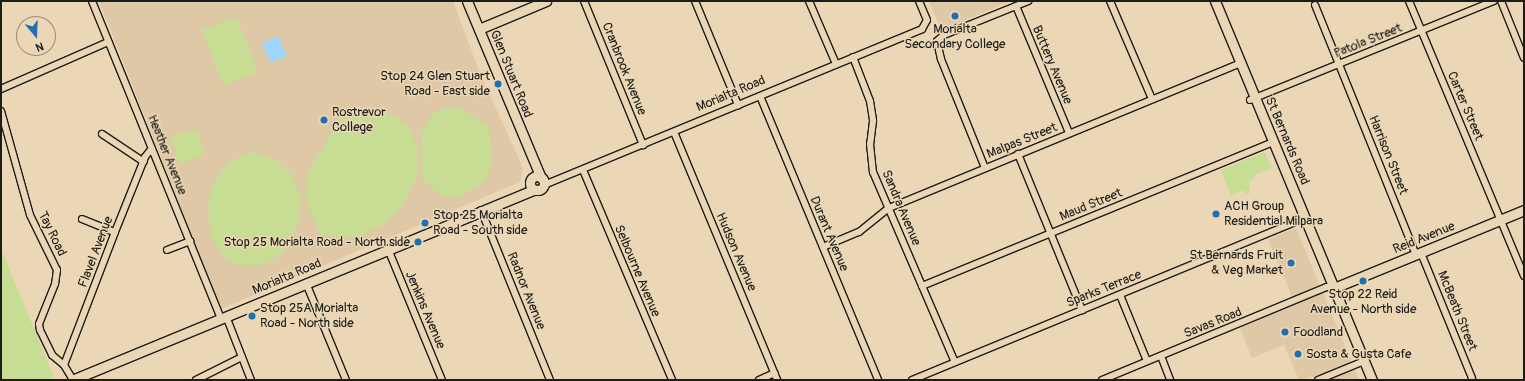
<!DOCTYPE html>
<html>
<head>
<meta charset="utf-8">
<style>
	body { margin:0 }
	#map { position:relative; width:1525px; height:381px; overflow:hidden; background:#ebd7b5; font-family:Pangolin,sans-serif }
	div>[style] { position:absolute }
	.built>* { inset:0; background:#dfc8a6 }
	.green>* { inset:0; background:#c6dd93 }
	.water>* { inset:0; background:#9dd7fd }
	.roads { filter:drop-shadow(1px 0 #1c1c1c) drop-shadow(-1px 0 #1c1c1c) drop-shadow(0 1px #1c1c1c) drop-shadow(0 -1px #1c1c1c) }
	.street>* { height:6px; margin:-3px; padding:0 3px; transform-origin:3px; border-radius:3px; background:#ebd7b5 }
	.secondary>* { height:9px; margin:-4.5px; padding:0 4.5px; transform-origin:4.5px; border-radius:4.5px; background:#ebd7b5 }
	.secondary>.ring { margin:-4.5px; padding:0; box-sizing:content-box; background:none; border:9px solid #ebd7b5; border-radius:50% }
	.dots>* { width:11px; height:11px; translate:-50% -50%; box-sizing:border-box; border:2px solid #ebd7b5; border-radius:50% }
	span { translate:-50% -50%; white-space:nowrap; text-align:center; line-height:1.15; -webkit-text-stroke:3px #ebd7b5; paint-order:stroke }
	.poi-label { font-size:13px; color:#1c1c1c }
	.right { translate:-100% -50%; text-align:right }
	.left { translate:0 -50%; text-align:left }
	.street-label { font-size:13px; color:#1c1c1c }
	.frame { position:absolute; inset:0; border:2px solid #1c1c1c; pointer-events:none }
	.north { position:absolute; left:16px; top:16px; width:40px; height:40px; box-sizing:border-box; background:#ebd7b5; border:1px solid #988c78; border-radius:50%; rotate:161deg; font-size:11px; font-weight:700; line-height:16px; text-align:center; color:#1c1c1c }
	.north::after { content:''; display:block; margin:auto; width:14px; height:18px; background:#1f6fb2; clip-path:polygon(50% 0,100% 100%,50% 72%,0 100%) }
</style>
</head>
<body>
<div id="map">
	<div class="built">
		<div style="clip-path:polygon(99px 1px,453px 1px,479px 71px,523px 168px,520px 182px,221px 309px)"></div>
		<div style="clip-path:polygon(929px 1px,1011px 1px,941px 30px)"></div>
		<div style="clip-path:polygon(1296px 228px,1359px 380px,1319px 380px,1318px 376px,1299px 380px,1284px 345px,1252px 358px,1240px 328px,1295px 304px,1268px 239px)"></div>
	</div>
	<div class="green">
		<div style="clip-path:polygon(237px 17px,258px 72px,223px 85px,202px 30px)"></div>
		<div style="clip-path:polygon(449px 107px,461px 109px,488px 126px,491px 147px,491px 164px,486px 180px,460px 197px,442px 196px,424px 181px,420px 161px,423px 129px,434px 113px)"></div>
		<div style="clip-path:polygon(358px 110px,393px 115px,410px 128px,418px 149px,417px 176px,402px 206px,386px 223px,360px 236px,336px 237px,322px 235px,313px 219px,305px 193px,310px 168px,338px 122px)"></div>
		<div style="clip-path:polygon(197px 129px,205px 155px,179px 163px,171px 137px)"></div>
		<div style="clip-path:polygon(251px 152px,277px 160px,293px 175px,301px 201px,296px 229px,284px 252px,265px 265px,238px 265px,226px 258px,213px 241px,209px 223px,208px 200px,216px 178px,231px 161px)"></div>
		<div style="clip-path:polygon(1264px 152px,1272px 168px,1257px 174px,1249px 182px,1250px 193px,1246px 195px,1244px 190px,1231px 195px,1221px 170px)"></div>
		<div style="clip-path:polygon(1px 249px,54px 377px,48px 380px,1px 380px)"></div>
	</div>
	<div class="water">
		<div style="clip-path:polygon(278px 36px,287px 56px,271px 63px,262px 43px)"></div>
	</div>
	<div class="roads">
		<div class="street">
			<div style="left:92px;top:1px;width:342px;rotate:67.9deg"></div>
			<div style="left:584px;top:1px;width:156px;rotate:67.7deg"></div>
			<div style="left:695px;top:1px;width:113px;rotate:67.5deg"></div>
			<div style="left:809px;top:1px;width:69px;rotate:66.8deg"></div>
			<div style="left:1110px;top:1px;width:107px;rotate:66.8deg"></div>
			<div style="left:1409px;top:1px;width:298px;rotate:67.3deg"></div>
			<div style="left:1501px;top:1px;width:61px;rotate:68deg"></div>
			<div style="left:1315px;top:5px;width:270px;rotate:68deg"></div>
			<div style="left:1016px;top:6px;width:138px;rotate:67.3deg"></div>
			<div style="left:853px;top:57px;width:47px;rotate:68.9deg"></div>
			<div style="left:870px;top:101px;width:20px;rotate:81deg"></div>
			<div style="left:873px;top:121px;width:23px;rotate:97deg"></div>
			<div style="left:870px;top:144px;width:28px;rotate:84deg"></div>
			<div style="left:873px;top:172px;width:207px;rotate:66.7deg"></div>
			<div style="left:1px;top:89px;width:117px;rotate:-23.7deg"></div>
			<div style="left:760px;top:96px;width:308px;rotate:67.4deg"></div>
			<div style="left:1250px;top:100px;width:263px;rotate:-22.1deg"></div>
			<div style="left:1px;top:111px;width:108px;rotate:74.4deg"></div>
			<div style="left:30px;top:215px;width:61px;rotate:63.9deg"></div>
			<div style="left:57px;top:270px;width:14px;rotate:98deg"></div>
			<div style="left:55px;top:284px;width:43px;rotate:111.8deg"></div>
			<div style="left:39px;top:324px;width:6px;rotate:81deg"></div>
			<div style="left:40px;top:330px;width:28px;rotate:64deg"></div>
			<div style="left:52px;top:355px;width:16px;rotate:40deg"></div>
			<div style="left:64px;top:365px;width:17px;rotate:59deg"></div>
			<div style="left:674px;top:132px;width:269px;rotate:67.4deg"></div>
			<div style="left:102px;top:134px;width:50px;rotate:33.7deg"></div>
			<div style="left:1018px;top:154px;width:169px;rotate:67.7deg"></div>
			<div style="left:985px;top:168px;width:118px;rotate:-112deg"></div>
			<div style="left:941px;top:59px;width:18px;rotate:-103deg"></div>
			<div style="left:937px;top:41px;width:9px;rotate:-41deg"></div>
			<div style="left:944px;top:35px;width:91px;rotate:-22deg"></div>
			<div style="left:583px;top:170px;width:228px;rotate:67deg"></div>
			<div style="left:544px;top:185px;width:409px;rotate:-22.4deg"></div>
			<div style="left:922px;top:29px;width:10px;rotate:-61deg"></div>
			<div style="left:927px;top:20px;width:21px;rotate:-113deg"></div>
			<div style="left:481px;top:210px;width:183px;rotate:67.9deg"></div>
			<div style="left:82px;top:219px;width:35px;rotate:22deg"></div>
			<div style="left:823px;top:247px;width:39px;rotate:-23deg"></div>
			<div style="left:859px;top:232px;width:38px;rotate:-39deg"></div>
			<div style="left:889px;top:208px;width:380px;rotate:-22.4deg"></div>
			<div style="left:388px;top:249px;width:142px;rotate:67.6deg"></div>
			<div style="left:167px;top:250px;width:25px;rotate:-21deg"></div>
			<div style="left:1421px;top:253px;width:135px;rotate:67.8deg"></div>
			<div style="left:306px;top:283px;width:105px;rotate:67.6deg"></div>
			<div style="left:922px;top:286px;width:379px;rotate:-22.3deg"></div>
			<div style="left:1120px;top:295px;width:71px;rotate:67.8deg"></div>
			<div style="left:226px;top:316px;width:69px;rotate:68.7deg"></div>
			<div style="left:1161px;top:356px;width:26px;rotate:69deg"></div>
			<div style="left:64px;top:365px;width:142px;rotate:-69deg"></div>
			<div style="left:115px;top:232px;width:81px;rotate:-68.2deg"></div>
			<div style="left:145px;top:157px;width:11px;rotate:-52deg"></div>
			<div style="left:196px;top:380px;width:51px;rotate:-26.6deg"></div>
			<div style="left:759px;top:380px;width:17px;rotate:-24deg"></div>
			<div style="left:912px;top:380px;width:425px;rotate:-22.4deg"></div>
			<div style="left:1102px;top:380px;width:243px;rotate:-22.5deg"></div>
			<div style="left:1327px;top:287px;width:7px;rotate:8deg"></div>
			<div style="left:1318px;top:380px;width:50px;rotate:-22.4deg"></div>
		</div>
		<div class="secondary">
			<div style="left:467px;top:1px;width:192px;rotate:67.3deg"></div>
			<div style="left:1215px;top:1px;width:410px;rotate:67.5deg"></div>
			<div style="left:479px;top:29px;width:73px;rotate:-22.7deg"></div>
			<div class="ring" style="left:530px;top:176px;width:5px;height:5px"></div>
			<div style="left:1334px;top:288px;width:205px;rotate:-22.3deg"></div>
			<div style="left:72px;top:380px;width:500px;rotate:-22.4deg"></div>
		</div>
	</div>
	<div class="dots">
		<div style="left:955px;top:16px;background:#1f6fb2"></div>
		<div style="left:498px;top:84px;background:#1f6fb2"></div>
		<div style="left:324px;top:120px;background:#1f6fb2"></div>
		<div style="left:1216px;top:214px;background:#1f6fb2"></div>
		<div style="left:425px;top:223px;background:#1f6fb2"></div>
		<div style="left:418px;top:242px;background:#1f6fb2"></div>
		<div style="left:1291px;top:263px;background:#1f6fb2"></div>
		<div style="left:1363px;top:281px;background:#1f6fb2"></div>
		<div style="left:252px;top:316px;background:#1f6fb2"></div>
		<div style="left:1285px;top:332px;background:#1f6fb2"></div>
		<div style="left:1298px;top:354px;background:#1f6fb2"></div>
	</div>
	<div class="poi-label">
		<span style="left:955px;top:37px">Morialta<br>Secondary College</span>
		<span class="right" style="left:490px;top:84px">Stop 24 Glen Stuart<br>Road - East side</span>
		<span class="left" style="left:332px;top:120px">Rostrevor<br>College</span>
		<span class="left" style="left:1224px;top:214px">ACH Group<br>Residential Milpara</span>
		<span class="left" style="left:433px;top:223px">Stop 25 Morialta<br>Road - South side</span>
		<span class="right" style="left:410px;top:242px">Stop 25 Morialta Road - North side</span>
		<span class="right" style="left:1283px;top:263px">St Bernards Fruit<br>&amp; Veg Market</span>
		<span style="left:1363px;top:302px">Stop 22 Reid<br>Avenue - North side</span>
		<span class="left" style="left:260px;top:316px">Stop 25A Morialta<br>Road - North side</span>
		<span class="left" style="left:1293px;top:332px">Foodland</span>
		<span class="left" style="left:1306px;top:354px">Sosta &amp; Gusta Cafe</span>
	</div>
	<div class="street-label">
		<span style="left:1368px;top:41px;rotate:-22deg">Patola Street</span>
		<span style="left:1052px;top:65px;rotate:67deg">Buttery Avenue</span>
		<span style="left:624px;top:69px;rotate:68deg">Cranbrook Avenue</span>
		<span style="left:511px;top:74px;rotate:68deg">Glen Stuart Road</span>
		<span style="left:731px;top:94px;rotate:-23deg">Morialta Road</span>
		<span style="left:1465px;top:106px;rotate:67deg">Carter Street</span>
		<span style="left:1022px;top:141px;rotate:-22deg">Malpas Street</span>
		<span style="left:1287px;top:141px;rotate:67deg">St Bernards Road</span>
		<span style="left:167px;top:155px;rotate:68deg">Heather Avenue</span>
		<span style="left:1388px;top:155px;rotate:68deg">Harrison Street</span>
		<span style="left:1091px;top:205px;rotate:-22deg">Maud Street</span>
		<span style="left:901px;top:208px;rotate:67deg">Sandra Avenue</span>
		<span style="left:52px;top:234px;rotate:64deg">Tay Road</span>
		<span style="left:829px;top:234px;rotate:67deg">Durant Avenue</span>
		<span style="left:1424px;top:238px;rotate:-22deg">Reid Avenue</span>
		<span style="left:96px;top:252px;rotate:-69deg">Flavel Avenue</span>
		<span style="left:736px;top:252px;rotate:67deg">Hudson Avenue</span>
		<span style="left:637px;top:271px;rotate:67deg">Selbourne Avenue</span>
		<span style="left:287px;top:277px;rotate:-23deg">Morialta Road</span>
		<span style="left:1104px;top:289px;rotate:-22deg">Sparks Terrace</span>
		<span style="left:526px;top:291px;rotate:68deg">Radnor Avenue</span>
		<span style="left:425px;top:310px;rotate:67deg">Jenkins Avenue</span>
		<span style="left:1457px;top:311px;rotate:68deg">McBeath Street</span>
		<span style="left:1213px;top:323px;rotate:-22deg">Savas Road</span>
	</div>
	<div class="frame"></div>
	<div class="north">N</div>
</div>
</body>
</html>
